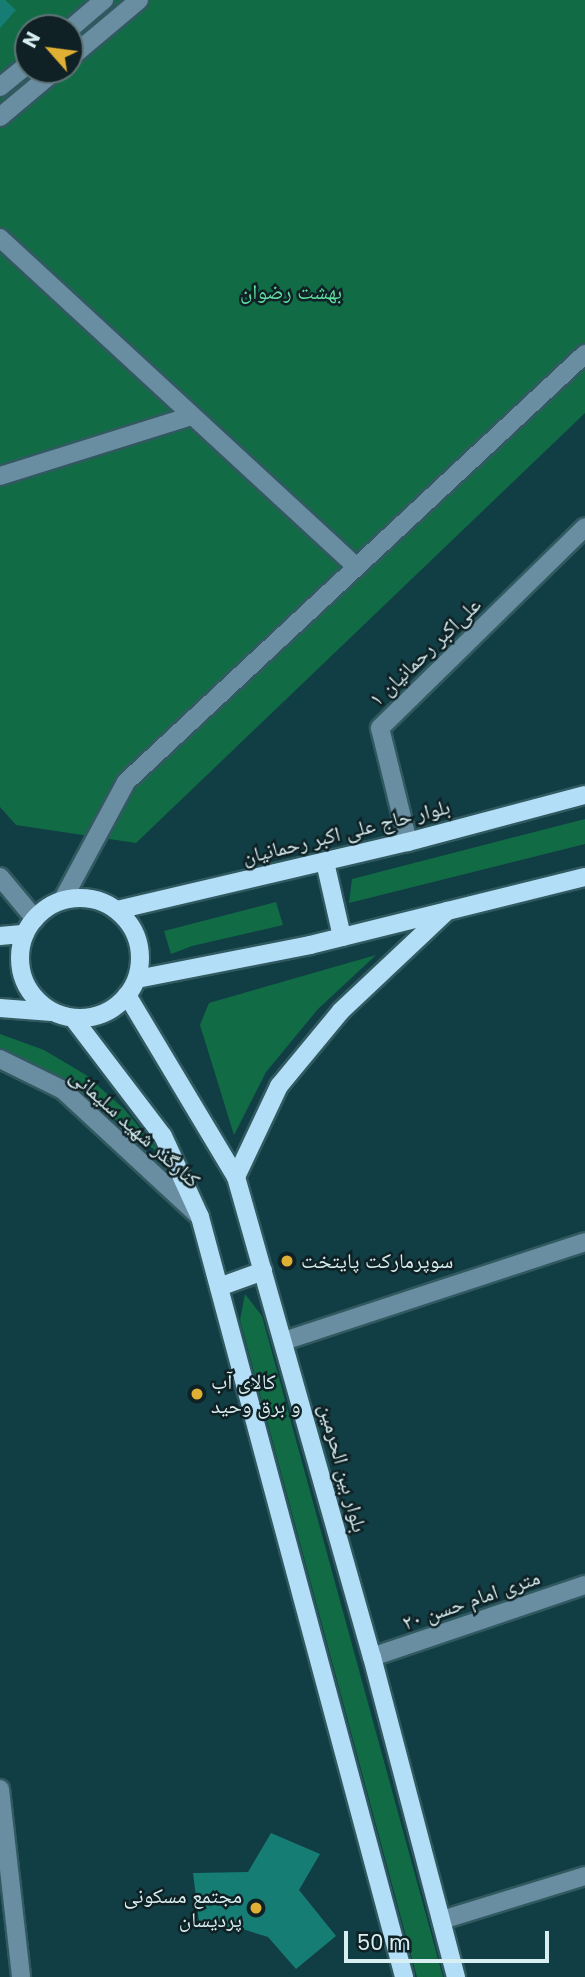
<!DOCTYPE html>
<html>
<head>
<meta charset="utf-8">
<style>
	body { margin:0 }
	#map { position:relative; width:585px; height:1977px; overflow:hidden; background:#113d44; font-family:Poppins,"Noto Naskh Arabic",sans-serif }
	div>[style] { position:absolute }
	.green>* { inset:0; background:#116c46 }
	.building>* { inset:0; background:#157d73 }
	.roads { filter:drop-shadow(2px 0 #315960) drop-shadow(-2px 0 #315960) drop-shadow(0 2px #315960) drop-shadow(0 -2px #315960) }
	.minor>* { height:18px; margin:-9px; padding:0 9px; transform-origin:9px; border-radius:9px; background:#698da1 }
	.major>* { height:18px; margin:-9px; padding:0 9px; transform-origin:9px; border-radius:9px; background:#b3def7 }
	.major>.ring { margin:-9px; padding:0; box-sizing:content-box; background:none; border:18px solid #b3def7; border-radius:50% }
	.dots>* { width:19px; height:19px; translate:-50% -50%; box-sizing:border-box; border:4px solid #0f2124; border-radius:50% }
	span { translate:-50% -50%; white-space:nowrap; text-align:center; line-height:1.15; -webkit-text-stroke:5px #0f2124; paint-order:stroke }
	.park-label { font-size:21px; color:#62dea1 }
	.street-label { font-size:21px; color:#d8eff2 }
	.poi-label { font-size:21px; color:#d8eff2 }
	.left { translate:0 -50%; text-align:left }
	.right { translate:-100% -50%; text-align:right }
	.north { position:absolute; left:14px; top:14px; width:70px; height:70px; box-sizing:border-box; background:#0f2124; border:2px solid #5f7376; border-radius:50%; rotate:298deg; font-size:19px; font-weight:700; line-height:28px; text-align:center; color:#d8eff2 }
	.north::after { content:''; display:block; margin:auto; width:24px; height:32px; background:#e0b034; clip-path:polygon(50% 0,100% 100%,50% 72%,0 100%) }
	.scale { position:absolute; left:344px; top:1931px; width:205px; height:32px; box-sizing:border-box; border:4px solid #d8eff2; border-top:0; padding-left:9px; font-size:21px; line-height:24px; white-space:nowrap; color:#d8eff2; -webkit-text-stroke:5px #0f2124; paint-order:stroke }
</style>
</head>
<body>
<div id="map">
	<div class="green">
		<div style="clip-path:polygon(evenodd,0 0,585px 0,585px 413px,136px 843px,16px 825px,0 807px,0 0,28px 28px,70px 28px,70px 70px,28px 70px,28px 28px)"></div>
		<div style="clip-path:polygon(585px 819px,585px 844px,349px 903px,352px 879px)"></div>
		<div style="clip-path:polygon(276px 902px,283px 925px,192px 946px,171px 954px,164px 931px)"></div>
		<div style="clip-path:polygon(376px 955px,318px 1009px,266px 1072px,234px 1135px,200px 1025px,209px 1003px)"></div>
		<div style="clip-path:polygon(0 1034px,44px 1050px,86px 1075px,124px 1109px,164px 1157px,68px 1084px,0 1049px)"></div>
		<div style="clip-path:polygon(245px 1294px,262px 1316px,443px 1977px,417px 1977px,240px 1320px)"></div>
	</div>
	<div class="building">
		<div style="clip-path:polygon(0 0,5px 0,16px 10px,0 28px)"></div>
		<div style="clip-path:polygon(271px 1833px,320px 1854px,299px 1890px,336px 1936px,296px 1969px,268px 1937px,236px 1927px,200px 1930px,193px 1873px,248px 1872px)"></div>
	</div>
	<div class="roads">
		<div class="minor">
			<div style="left:70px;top:29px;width:45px;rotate:-40.5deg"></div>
			<div style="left:70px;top:58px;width:90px;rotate:-40deg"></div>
			<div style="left:0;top:87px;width:36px;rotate:-39deg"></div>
			<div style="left:0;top:117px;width:73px;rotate:-40deg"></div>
			<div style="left:0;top:238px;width:485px;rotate:42.7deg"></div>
			<div style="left:0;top:476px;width:200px;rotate:-17.4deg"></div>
			<div style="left:408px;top:842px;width:117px;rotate:-103.8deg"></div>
			<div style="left:380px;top:728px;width:287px;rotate:-44.4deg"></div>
			<div style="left:0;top:877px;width:55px;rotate:50.2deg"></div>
			<div style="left:62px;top:901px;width:135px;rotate:-61.7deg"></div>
			<div style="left:126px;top:782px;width:628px;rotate:-43deg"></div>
			<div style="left:0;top:1059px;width:70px;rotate:26.2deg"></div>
			<div style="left:63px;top:1090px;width:185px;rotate:42.8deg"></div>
			<div style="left:284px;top:1341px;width:317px;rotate:-18.2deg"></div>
			<div style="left:372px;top:1657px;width:225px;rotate:-18.7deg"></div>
			<div style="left:0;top:1789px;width:189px;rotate:83.6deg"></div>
			<div style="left:442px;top:1920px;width:150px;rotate:-17.1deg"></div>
		</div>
		<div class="major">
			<div style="left:325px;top:862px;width:77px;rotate:77.2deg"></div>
			<div class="ring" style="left:20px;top:898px;width:102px;height:102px"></div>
			<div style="left:117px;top:910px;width:299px;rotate:-13.2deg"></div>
			<div style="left:408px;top:842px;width:183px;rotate:-14.9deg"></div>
			<div style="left:0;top:936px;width:25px;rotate:-5deg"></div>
			<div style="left:137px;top:979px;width:176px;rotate:-11.1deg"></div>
			<div style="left:310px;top:945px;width:283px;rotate:-13.9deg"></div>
			<div style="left:127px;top:995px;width:212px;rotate:59.1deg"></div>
			<div style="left:236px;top:1177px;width:499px;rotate:74.2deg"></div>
			<div style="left:372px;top:1657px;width:331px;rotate:75.3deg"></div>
			<div style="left:0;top:1008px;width:52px;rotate:4.4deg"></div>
			<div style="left:73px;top:1018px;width:148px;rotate:52.7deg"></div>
			<div style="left:163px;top:1136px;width:89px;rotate:65.4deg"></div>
			<div style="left:200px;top:1217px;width:787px;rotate:74.97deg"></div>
			<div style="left:236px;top:1177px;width:101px;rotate:-64.7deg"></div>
			<div style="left:279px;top:1086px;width:97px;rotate:-50.4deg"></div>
			<div style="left:341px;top:1011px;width:146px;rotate:-43.3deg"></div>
			<div style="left:219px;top:1287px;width:47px;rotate:-20deg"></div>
		</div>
	</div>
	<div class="dots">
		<div style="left:287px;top:1261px;background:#e0b034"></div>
		<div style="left:197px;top:1394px;background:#e0b034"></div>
		<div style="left:256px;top:1908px;background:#e0b034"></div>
	</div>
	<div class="park-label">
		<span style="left:291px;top:292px">بهشت رضوان</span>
	</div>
	<div class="street-label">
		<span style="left:425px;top:652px;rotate:-44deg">علی‌اکبر رحمانیان ۱</span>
		<span style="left:346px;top:832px;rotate:-14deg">بلوار حاج علی اکبر رحمانیان</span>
		<span style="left:135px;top:1128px;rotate:42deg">کنارگذر شهید سلیمانی</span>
		<span style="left:343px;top:1468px;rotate:75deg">بلوار بین الحرمین</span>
		<span style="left:471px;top:1600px;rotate:-19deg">۲۰ متری امام حسن</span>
	</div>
	<div class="poi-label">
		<span class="left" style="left:301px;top:1261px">سوپرمارکت پایتخت</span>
		<span class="left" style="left:211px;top:1394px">کالای آب<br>و برق وحید</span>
		<span class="right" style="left:242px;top:1908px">مجتمع مسکونی<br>پردیسان</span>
	</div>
	<div class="north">N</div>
	<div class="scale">50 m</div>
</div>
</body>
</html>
